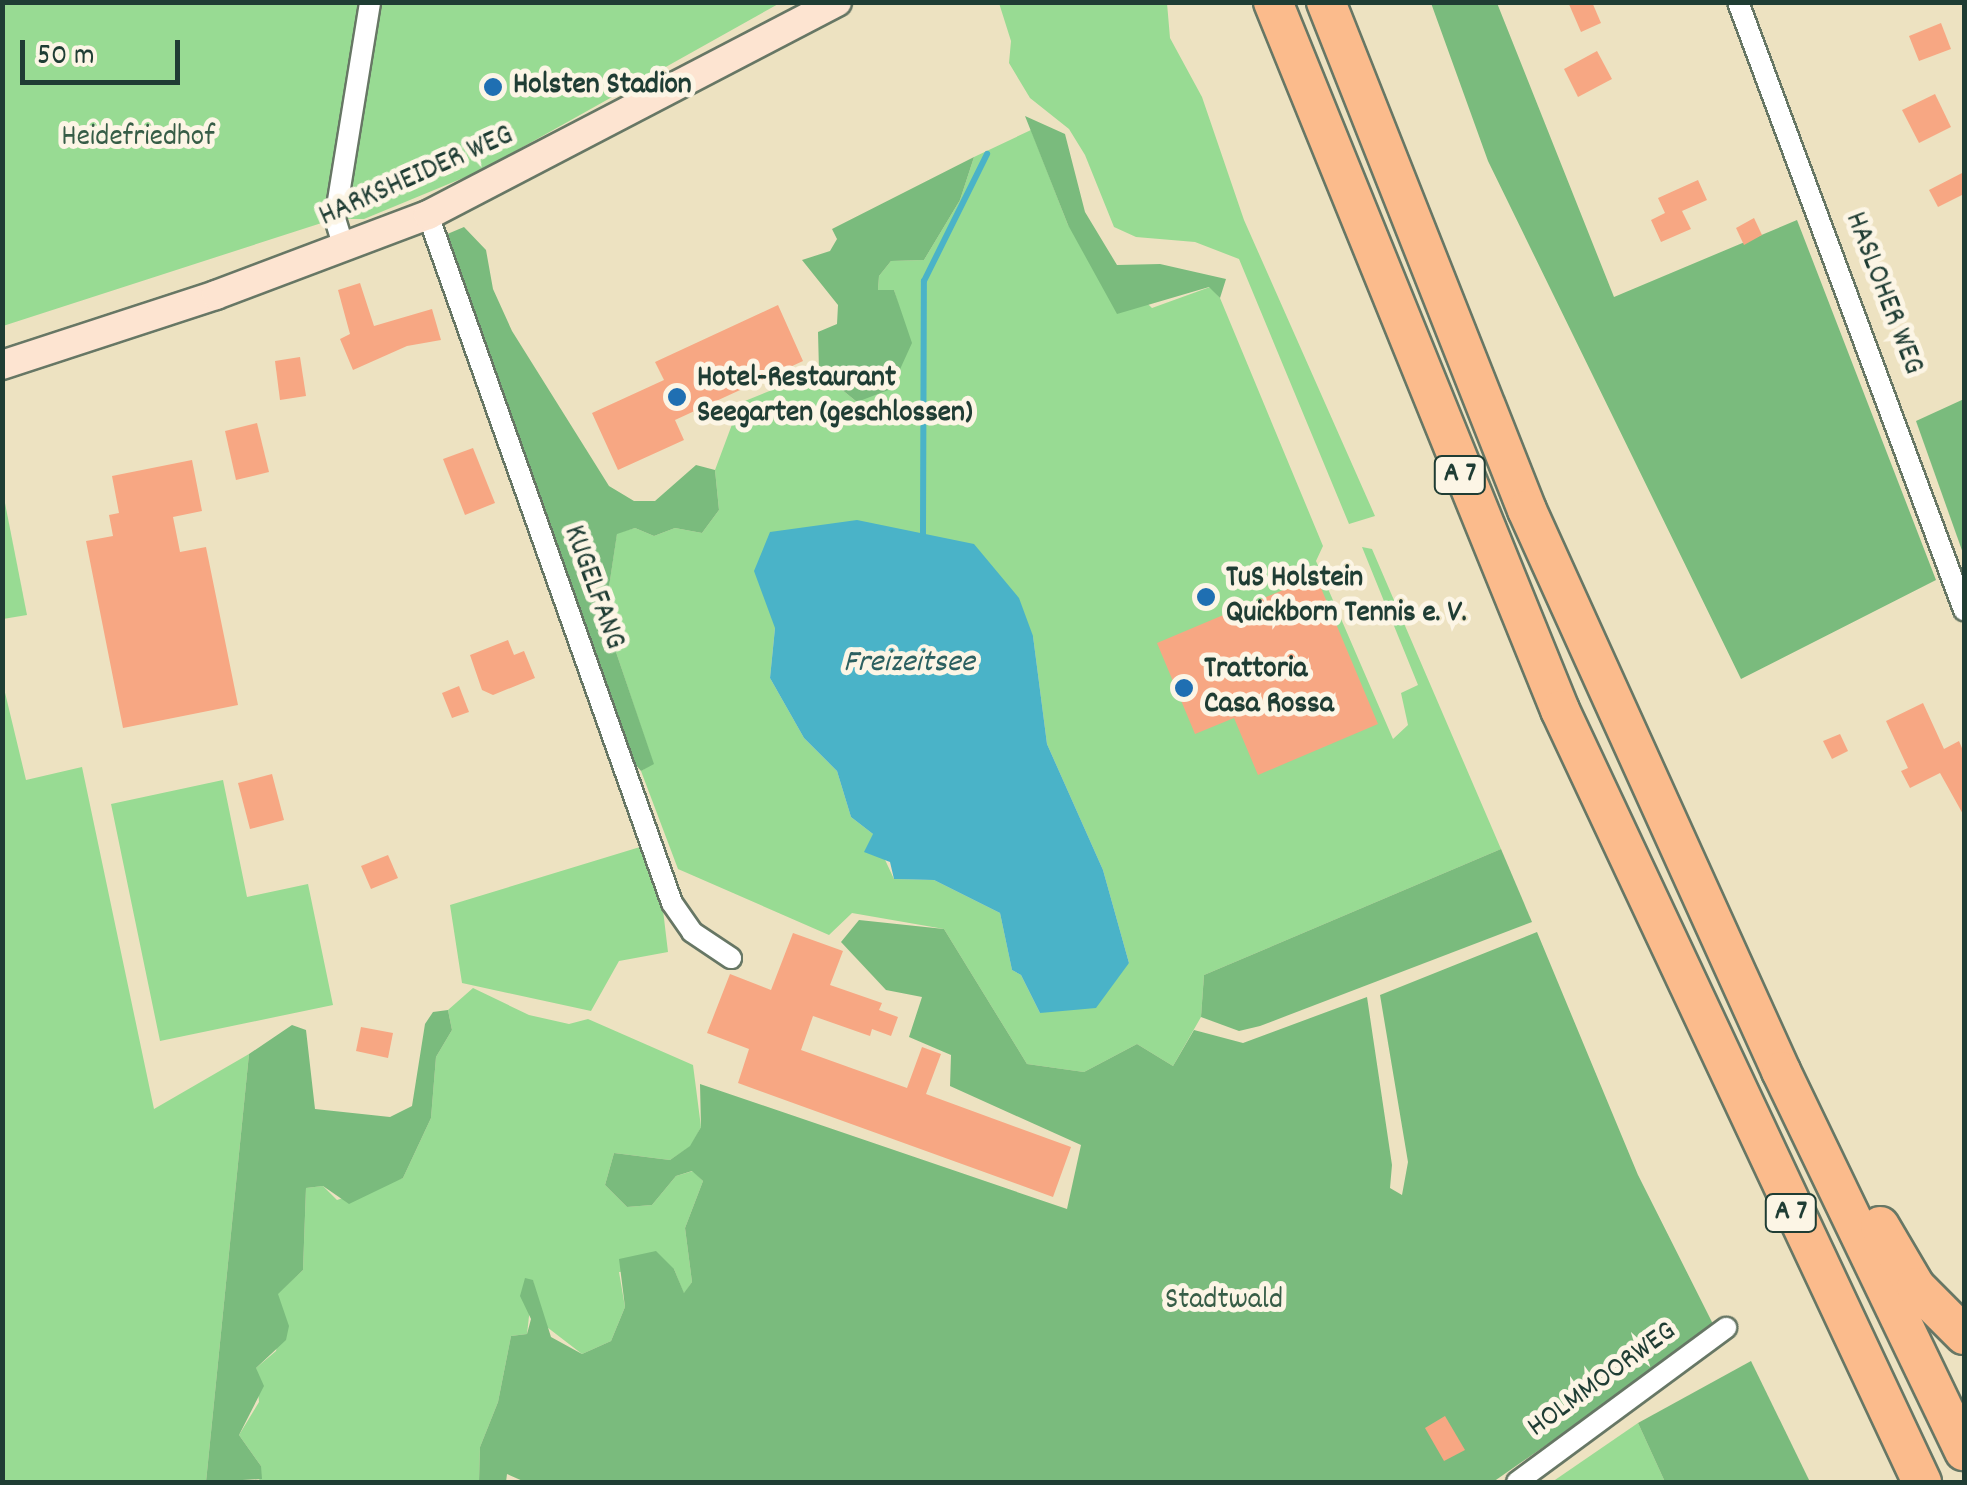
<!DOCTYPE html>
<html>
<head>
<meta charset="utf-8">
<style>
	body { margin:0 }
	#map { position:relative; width:1967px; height:1485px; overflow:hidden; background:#ede2c1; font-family:Dekko,sans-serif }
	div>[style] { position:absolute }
	.green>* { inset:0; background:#98db93 }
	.forest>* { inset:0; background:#7abb7d }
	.water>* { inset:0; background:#4ab3c8 }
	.stream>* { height:6px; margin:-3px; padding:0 3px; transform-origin:3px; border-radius:3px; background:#4ab3c8 }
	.building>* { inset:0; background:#f7a783 }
	.roads { filter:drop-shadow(2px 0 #677765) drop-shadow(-2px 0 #677765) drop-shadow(0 2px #677765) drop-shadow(0 -2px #677765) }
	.minor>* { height:20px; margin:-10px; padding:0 10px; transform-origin:10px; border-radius:10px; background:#fff }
	.secondary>* { height:28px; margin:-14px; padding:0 14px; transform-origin:14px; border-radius:14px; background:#fde4d1 }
	.motorway>* { height:38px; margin:-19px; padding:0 19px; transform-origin:19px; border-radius:19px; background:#fbbb8c }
	.dots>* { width:28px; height:28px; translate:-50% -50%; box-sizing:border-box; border:5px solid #fcf5e5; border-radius:50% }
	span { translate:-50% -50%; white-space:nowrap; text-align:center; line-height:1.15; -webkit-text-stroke:10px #fcf5e5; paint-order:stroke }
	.shield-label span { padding:2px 8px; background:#fcf5e5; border:2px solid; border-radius:8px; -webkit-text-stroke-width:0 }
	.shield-label { font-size:28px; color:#1f3d34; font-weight:700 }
	.poi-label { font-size:30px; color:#1f3d34; font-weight:700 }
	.left { translate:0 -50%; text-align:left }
	.park-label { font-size:30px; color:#375d47 }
	.street-label { font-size:30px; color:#1f3d34 }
	.water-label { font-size:32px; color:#2c6060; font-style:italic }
	.frame { position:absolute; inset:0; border:5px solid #1f3d34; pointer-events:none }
	.scale { position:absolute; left:20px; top:40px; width:160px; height:45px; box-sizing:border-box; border:5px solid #1f3d34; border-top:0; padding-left:12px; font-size:30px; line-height:35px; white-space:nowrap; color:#1f3d34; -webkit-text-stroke:8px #fcf5e5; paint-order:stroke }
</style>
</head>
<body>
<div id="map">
	<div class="green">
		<div style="clip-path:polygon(2px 3px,780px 3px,480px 171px,364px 219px,334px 219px,3px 326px)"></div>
		<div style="clip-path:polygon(999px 3px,1167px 3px,1170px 38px,1202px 97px,1244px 220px,1375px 516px,1349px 524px,1239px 259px,1195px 242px,1136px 237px,1114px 227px,1085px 155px,1069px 129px,1030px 98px,1009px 63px,1011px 41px)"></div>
		<div style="clip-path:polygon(evenodd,1031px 130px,1068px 225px,1152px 308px,1210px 287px,1220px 298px,1323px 546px,1316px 561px,1393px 739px,1408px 725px,1401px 693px,1418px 685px,1362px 547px,1372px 549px,1501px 849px,1204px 975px,1201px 1017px,1173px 1066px,1137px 1044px,1084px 1072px,1027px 1064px,944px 929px,852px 913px,829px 935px,678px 869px,641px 771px,653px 763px,616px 652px,607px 600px,617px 533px,635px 528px,654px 536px,675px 528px,702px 533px,719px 510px,715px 470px,740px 403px,819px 371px,857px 402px,899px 307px,894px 290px,878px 290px,879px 276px,891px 261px,924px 260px,960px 200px,974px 157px,1031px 130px,775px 628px,1033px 636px,1047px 744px,1103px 870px,1129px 963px,1040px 1013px,1021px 975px,1012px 970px,1000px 913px,934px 880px,894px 879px,873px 834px,851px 817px,837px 771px,804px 738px,770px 678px,775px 628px)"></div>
		<div style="clip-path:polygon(3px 493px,27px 615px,3px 619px,2px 619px)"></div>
		<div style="clip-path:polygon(2px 680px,26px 780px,82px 767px,154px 1109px,249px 1054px,206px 1482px,3px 1482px)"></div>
		<div style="clip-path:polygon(223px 780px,247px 897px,308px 884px,333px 1005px,160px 1041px,111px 804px)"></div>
		<div style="clip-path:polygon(640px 847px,663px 910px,668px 952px,619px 961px,591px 1011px,462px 983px,450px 905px)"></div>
		<div style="clip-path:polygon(473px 988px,529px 1015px,569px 1024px,588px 1019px,693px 1065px,701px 1127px,691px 1146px,670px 1160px,614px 1153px,605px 1185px,627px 1207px,652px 1205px,676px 1176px,693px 1171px,703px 1181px,685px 1228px,692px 1282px,684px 1294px,674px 1269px,619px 1272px,625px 1307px,611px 1341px,582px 1354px,543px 1324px,533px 1281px,527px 1334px,511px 1336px,498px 1402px,480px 1447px,479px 1482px,259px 1482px,261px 1466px,239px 1435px,259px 1402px,256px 1368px,276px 1351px,282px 1316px,277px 1294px,303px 1270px,306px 1188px,323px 1186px,337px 1200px,403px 1178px,431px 1118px,436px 1057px,452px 1030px,448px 1010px)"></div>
		<div style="clip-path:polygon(1638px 1423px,1665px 1482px,1552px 1482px)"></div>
	</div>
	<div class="forest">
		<div style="clip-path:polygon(1431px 3px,1497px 3px,1614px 297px,1797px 220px,1936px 580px,1741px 679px,1488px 161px)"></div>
		<div style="clip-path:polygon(1025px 116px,1065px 134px,1085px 212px,1117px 265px,1160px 264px,1226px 279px,1220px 298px,1209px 287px,1117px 314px,1068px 225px)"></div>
		<div style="clip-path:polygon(974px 157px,960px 200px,924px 260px,891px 261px,879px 276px,878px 290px,894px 290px,912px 343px,891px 389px,857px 402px,819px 371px,818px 332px,837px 324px,838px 305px,802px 260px,830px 251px,837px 239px,832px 229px)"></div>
		<div style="clip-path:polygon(464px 227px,486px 250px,493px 289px,512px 331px,609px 486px,634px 501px,655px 501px,696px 465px,715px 470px,719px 510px,702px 533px,675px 528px,654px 536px,635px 528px,617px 534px,607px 600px,625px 635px,616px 652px,654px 764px,641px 771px,618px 744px,445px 235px)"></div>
		<div style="clip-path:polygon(1964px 399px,1964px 556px,1916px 421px)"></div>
		<div style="clip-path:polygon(1501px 849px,1532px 922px,1260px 1026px,1239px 1031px,1201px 1017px,1204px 975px)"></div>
		<div style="clip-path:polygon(859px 920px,944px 929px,1027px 1064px,1084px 1072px,1137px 1044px,1173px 1066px,1194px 1030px,1243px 1043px,1367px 997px,1392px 1165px,1390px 1188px,1402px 1195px,1408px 1162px,1380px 995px,1537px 932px,1638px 1175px,1715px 1328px,1493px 1482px,525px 1482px,507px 1474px,506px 1482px,479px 1482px,480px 1447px,498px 1402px,511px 1336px,527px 1334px,531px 1319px,520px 1296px,525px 1278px,533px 1280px,551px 1337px,582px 1354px,611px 1341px,625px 1307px,619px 1259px,656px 1251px,674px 1269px,684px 1293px,692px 1282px,685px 1228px,703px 1181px,692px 1171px,676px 1176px,652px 1205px,627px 1207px,605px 1185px,614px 1153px,670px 1160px,690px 1146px,701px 1127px,700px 1084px,1067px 1209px,1081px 1145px,950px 1086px,951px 1055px,909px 1037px,922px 997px,886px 990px,841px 942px)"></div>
		<div style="clip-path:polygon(448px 1010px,452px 1030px,436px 1057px,431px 1118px,403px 1178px,349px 1204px,323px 1186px,306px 1188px,303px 1270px,278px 1294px,289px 1326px,286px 1340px,256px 1368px,264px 1386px,239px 1435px,261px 1466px,262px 1479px,206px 1482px,249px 1054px,292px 1025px,306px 1030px,315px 1109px,390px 1117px,412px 1106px,425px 1024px,433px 1012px)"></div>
		<div style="clip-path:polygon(1751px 1361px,1810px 1482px,1665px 1482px,1638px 1423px)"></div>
	</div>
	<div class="water">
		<div style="clip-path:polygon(857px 520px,974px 544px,1019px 598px,1033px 636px,1047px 744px,1103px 870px,1129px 963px,1096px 1008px,1040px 1013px,1021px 975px,1012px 970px,1000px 913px,934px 880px,894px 879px,890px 862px,864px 852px,873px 834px,851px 817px,837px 771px,804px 738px,770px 678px,775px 628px,754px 571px,770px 532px)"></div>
	</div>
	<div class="stream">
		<div style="left:923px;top:534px;width:253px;rotate:-89.8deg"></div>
		<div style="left:924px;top:281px;width:142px;rotate:-63.6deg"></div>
	</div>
	<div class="building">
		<div style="clip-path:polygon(1568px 2px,1592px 2px,1601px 23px,1581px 32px)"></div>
		<div style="clip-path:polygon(1941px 23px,1951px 49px,1919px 61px,1909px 36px)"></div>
		<div style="clip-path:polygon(1597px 51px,1612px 79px,1578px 97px,1564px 69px)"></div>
		<div style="clip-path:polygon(1935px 94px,1951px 127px,1919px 143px,1902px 110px)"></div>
		<div style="clip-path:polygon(1964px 172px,1964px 194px,1938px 207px,1929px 190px)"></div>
		<div style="clip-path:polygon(1698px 180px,1707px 200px,1682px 211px,1691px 229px,1661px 242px,1651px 220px,1665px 213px,1658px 198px)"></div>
		<div style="clip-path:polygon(1754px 218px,1762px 235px,1744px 245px,1736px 228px)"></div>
		<div style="clip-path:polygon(360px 283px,374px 326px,432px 309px,441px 340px,407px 346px,353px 370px,340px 339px,350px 334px,338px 290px)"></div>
		<div style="clip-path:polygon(778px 305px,803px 361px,675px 420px,684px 440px,618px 470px,592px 413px,664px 380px,655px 362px)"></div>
		<div style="clip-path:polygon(300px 357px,306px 396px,280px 400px,275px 361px)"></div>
		<div style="clip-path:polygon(257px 423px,269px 472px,236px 480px,225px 431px)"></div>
		<div style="clip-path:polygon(473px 448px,495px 503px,465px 515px,443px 459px)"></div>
		<div style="clip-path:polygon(192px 460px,202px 511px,173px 517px,180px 552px,206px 547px,238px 705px,123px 728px,86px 541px,113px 536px,109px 515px,119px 513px,112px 476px)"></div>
		<div style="clip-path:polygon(1316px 576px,1378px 724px,1258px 775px,1234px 718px,1195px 734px,1157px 643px)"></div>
		<div style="clip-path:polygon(508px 640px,514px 655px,524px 651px,535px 678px,493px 695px,482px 690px,470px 655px)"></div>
		<div style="clip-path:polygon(459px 686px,469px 712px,452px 718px,442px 693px)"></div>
		<div style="clip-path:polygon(1923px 703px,1944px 749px,1959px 741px,1964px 753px,1964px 816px,1940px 773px,1910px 788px,1901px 771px,1908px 768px,1886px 721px)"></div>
		<div style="clip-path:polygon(1840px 734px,1848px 751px,1832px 759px,1823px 741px)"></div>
		<div style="clip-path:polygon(272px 774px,284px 820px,250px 829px,238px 783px)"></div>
		<div style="clip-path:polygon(388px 855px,398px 878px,371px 889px,361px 866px)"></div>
		<div style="clip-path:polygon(793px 933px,843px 951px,830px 985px,882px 1003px,879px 1010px,898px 1017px,891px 1036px,872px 1029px,870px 1036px,813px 1016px,801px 1050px,907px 1088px,922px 1047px,941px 1054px,926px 1094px,1071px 1147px,1053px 1197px,738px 1083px,749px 1049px,707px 1033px,730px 974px,771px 990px)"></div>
		<div style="clip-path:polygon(361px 1027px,393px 1033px,388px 1058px,356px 1051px)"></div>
		<div style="clip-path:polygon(1445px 1416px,1465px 1450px,1444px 1461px,1425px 1428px)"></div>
	</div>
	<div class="roads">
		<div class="minor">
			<div style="left:1738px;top:2px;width:649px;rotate:69.61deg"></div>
			<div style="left:428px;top:215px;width:730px;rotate:70.47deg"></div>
			<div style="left:672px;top:903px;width:35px;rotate:55deg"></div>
			<div style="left:692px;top:932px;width:47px;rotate:33.7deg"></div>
			<div style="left:344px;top:248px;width:30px;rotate:-107deg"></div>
			<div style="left:335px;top:219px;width:220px;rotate:-80.8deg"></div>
			<div style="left:1517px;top:1482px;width:260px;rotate:-36.4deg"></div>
		</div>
		<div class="secondary">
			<div style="left:2px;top:365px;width:225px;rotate:-18.1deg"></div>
			<div style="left:216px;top:295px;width:227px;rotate:-20.7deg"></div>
			<div style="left:428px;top:215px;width:461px;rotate:-27.5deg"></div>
		</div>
		<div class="motorway">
			<div style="left:1273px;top:2px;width:764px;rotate:67.93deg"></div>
			<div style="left:1560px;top:710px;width:853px;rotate:64.88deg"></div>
			<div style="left:1326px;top:2px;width:546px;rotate:68.41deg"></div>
			<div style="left:1527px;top:510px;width:616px;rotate:65.64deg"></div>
			<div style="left:1781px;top:1071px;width:422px;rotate:64.3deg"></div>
			<div style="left:1880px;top:1226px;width:71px;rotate:59.5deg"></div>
			<div style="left:1916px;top:1287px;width:68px;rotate:45deg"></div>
		</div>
	</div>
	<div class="dots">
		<div style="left:493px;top:87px;background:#1f6fb2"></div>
		<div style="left:677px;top:397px;background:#1f6fb2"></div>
		<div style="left:1206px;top:597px;background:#1f6fb2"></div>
		<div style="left:1184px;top:688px;background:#1f6fb2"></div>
	</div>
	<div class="shield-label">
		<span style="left:1460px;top:475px">A 7</span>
		<span style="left:1791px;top:1213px">A 7</span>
	</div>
	<div class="poi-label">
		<span class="left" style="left:513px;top:87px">Holsten Stadion</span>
		<span class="left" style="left:697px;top:397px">Hotel-Restaurant<br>Seegarten (geschlossen)</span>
		<span class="left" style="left:1226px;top:597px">TuS Holstein<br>Quickborn Tennis e. V.</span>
		<span class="left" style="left:1204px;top:688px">Trattoria<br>Casa Rossa</span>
	</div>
	<div class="park-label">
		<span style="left:138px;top:139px">Heidefriedhof</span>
		<span style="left:1224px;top:1302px">Stadtwald</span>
	</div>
	<div class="street-label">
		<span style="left:417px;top:178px;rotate:-24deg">HARKSHEIDER WEG</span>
		<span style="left:1882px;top:294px;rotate:69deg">HASLOHER WEG</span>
		<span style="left:592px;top:588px;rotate:70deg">KUGELFANG</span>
		<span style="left:1603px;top:1381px;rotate:-36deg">HOLMMOORWEG</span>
	</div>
	<div class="water-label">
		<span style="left:909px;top:664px">Freizeitsee</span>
	</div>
	<div class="frame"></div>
	<div class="scale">50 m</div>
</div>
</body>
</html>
